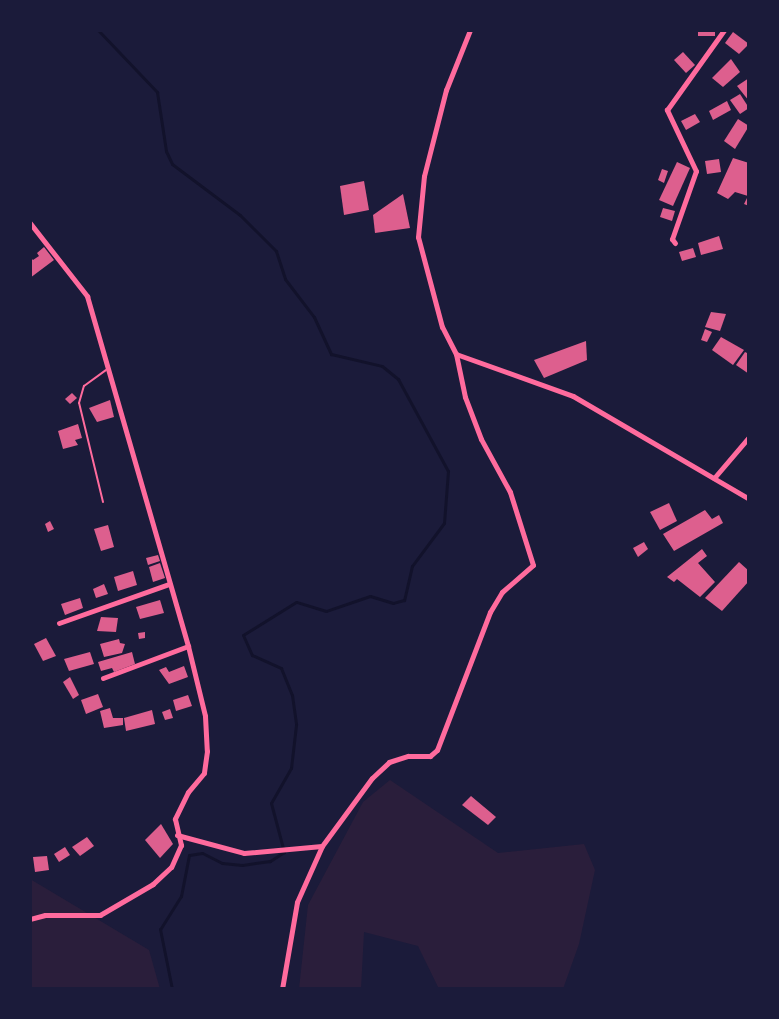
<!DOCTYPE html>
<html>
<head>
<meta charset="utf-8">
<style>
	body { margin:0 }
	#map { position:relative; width:779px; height:1019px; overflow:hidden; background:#1b1b3a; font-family:Cabin,sans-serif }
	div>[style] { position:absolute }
	.green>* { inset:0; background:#2a1e3b }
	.stream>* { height:3px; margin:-1.5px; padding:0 1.5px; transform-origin:1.5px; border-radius:1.5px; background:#12122b }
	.building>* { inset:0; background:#dd5f8e }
	.service>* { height:2px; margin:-1px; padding:0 1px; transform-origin:1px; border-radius:1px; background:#ff6b9d }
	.minor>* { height:5px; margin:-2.5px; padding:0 2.5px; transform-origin:2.5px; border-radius:2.5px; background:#ff6b9d }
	span { translate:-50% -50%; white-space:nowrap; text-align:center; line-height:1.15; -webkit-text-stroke:4.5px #1b1b3a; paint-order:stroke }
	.frame { position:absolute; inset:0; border:32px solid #1b1b3a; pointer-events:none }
</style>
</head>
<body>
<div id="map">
	<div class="green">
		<div style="clip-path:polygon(390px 780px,498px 853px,584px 844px,595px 870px,579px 944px,563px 989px,439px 989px,418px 946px,364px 932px,361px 989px,299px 989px,308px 905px,363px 802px)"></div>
		<div style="clip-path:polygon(30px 879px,149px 950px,160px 989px,30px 989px)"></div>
	</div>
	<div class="stream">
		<div style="left:98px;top:30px;width:86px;rotate:46.4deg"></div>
		<div style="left:157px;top:92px;width:60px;rotate:81.3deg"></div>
		<div style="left:166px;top:151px;width:14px;rotate:65deg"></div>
		<div style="left:172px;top:164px;width:85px;rotate:36.9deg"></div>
		<div style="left:240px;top:215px;width:51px;rotate:45deg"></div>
		<div style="left:276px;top:251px;width:29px;rotate:72deg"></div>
		<div style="left:285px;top:279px;width:48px;rotate:52.7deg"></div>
		<div style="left:314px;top:317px;width:41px;rotate:65.3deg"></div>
		<div style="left:331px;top:354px;width:52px;rotate:13.2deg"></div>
		<div style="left:382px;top:366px;width:21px;rotate:39deg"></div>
		<div style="left:398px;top:379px;width:105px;rotate:61.5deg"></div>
		<div style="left:448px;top:471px;width:52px;rotate:94.4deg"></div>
		<div style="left:444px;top:523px;width:54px;rotate:126.7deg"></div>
		<div style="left:412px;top:566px;width:35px;rotate:103deg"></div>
		<div style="left:404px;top:600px;width:11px;rotate:165deg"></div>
		<div style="left:393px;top:603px;width:24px;rotate:-163deg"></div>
		<div style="left:370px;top:596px;width:46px;rotate:161.2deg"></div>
		<div style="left:326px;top:611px;width:31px;rotate:-163deg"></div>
		<div style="left:296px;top:602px;width:62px;rotate:148.1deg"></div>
		<div style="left:243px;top:635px;width:22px;rotate:66deg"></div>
		<div style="left:252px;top:655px;width:32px;rotate:24deg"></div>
		<div style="left:281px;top:668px;width:29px;rotate:68deg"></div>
		<div style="left:292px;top:695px;width:30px;rotate:82deg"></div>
		<div style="left:296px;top:725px;width:43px;rotate:96.6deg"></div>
		<div style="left:291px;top:768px;width:40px;rotate:119.7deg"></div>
		<div style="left:271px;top:803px;width:51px;rotate:75.1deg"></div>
		<div style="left:284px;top:852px;width:17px;rotate:147deg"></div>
		<div style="left:270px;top:861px;width:28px;rotate:172deg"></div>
		<div style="left:242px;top:865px;width:20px;rotate:-174deg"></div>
		<div style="left:222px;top:863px;width:22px;rotate:-153deg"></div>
		<div style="left:202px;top:853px;width:13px;rotate:171deg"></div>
		<div style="left:189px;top:855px;width:42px;rotate:101deg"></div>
		<div style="left:181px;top:896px;width:39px;rotate:122deg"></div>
		<div style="left:160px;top:929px;width:61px;rotate:78.7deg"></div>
	</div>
	<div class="building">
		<div style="clip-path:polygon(698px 30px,715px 30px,715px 36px,698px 36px)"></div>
		<div style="clip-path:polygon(733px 32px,749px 44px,739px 54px,725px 43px)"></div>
		<div style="clip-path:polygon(683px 52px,695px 65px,686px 73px,674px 60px)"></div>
		<div style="clip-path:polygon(731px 59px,740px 72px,723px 87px,712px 78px)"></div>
		<div style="clip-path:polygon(749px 78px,749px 101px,737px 86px)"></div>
		<div style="clip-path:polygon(740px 94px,749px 108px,740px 114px,730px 100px)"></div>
		<div style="clip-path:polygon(727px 101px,731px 110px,713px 120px,709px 111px)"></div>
		<div style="clip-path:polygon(695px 114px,700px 122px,686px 130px,681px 121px)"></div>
		<div style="clip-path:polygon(738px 119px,749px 126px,735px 149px,724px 141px)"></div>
		<div style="clip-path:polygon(733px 158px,749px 163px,749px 206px,744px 204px,748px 196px,735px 192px,728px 199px,717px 193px)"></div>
		<div style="clip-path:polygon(719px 159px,721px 172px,707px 174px,705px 161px)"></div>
		<div style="clip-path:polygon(677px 162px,690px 168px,673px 206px,659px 200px)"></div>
		<div style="clip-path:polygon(662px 169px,668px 171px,664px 183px,658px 180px)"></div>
		<div style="clip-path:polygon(364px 181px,369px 210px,344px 215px,340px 186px)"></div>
		<div style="clip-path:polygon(403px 194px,410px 228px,375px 233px,373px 215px)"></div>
		<div style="clip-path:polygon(663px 208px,675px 211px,672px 221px,660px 217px)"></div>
		<div style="clip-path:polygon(719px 236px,723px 249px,701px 255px,698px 243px)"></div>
		<div style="clip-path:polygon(44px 247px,54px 260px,30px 278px,30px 257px,33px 260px,39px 256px,37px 253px)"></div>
		<div style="clip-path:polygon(693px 248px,696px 257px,682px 261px,679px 252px)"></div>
		<div style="clip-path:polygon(711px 312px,726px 314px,720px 331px,705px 327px)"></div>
		<div style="clip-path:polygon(705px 329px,712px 332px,707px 342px,701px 340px)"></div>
		<div style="clip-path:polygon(721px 337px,744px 350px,733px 365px,712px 350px)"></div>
		<div style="clip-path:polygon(586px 341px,587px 360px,544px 378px,534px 360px)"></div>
		<div style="clip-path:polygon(745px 352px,749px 354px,749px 374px,736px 365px)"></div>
		<div style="clip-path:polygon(72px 393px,77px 398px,70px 404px,65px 399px)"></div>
		<div style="clip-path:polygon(110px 400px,114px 417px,97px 422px,89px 408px)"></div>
		<div style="clip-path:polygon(78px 424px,82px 438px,75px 440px,78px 445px,63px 449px,58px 431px)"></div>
		<div style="clip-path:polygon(669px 503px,677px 521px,660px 530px,650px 512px)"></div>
		<div style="clip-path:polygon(705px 510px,712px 519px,719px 515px,723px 523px,674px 551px,663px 534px)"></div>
		<div style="clip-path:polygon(50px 521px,54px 529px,48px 532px,45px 524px)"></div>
		<div style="clip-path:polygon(108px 525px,114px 547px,101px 551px,94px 529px)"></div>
		<div style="clip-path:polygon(644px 542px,648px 549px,638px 557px,633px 548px)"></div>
		<div style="clip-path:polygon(702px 549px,707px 556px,698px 563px,715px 582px,700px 597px,677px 579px,674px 582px,667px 577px)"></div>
		<div style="clip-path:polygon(158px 555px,160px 561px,148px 565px,146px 558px)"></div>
		<div style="clip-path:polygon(739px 562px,749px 571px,749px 581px,722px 611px,705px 598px)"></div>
		<div style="clip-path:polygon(160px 563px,165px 578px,153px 582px,149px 567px)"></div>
		<div style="clip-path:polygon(133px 571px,137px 585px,118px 591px,114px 577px)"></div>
		<div style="clip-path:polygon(104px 584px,108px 594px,96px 598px,93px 589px)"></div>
		<div style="clip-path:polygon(80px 598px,83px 608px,65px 615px,61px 604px)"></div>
		<div style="clip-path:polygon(160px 600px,164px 613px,140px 619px,136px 607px)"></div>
		<div style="clip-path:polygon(101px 617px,118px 618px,116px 632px,97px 631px)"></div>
		<div style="clip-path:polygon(145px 632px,145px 638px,139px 639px,138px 633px)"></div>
		<div style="clip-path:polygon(46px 638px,56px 656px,43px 661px,34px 644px)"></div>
		<div style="clip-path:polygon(119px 639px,120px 643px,125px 644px,122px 653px,104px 657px,100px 644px)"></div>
		<div style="clip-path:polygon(90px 652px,94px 664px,69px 671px,64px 659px)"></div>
		<div style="clip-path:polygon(132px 652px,135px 664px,114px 672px,112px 668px,101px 671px,98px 662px)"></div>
		<div style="clip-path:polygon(184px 666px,188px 677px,169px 684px,159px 670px,166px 667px,169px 672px)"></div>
		<div style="clip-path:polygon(70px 677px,79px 695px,73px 699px,63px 682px)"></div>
		<div style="clip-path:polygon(98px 694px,103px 707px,86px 714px,81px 700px)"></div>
		<div style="clip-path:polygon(188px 695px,192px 706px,176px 711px,173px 700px)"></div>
		<div style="clip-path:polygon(110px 708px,113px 718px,123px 718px,123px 725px,104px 728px,100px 711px)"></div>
		<div style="clip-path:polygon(170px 709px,173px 718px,165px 720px,162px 712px)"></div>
		<div style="clip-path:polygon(152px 710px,155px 724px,126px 731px,124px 718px)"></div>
		<div style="clip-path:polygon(471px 796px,496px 817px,488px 825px,462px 805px)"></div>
		<div style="clip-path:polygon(161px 824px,173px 844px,160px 858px,145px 840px)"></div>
		<div style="clip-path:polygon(87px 837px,94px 846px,80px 856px,72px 847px)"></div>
		<div style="clip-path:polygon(65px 847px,70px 855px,59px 862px,54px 854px)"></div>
		<div style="clip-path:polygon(47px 856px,49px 870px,35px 872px,33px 857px)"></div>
	</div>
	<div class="service">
		<div style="left:103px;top:502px;width:102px;rotate:-103.6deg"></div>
		<div style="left:79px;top:403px;width:18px;rotate:-74deg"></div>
		<div style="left:84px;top:386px;width:27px;rotate:-36deg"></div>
	</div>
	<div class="minor">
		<div style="left:30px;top:223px;width:93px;rotate:52deg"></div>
		<div style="left:87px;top:296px;width:364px;rotate:73.9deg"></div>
		<div style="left:188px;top:646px;width:72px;rotate:76.3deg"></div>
		<div style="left:205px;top:716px;width:35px;rotate:87deg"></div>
		<div style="left:207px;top:751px;width:22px;rotate:98deg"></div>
		<div style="left:204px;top:773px;width:25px;rotate:130deg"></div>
		<div style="left:188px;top:792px;width:30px;rotate:116deg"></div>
		<div style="left:175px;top:819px;width:27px;rotate:77deg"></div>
		<div style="left:181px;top:845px;width:24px;rotate:114deg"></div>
		<div style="left:171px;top:867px;width:25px;rotate:137deg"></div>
		<div style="left:153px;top:884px;width:61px;rotate:149.7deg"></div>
		<div style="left:100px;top:915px;width:55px;rotate:180deg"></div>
		<div style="left:45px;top:915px;width:16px;rotate:165deg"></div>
		<div style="left:675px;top:243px;width:5px;rotate:-127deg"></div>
		<div style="left:672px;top:239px;width:72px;rotate:-70.6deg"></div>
		<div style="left:696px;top:171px;width:68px;rotate:-115.4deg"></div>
		<div style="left:667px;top:110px;width:98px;rotate:-54.5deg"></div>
		<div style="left:456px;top:354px;width:124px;rotate:19.7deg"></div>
		<div style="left:573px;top:396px;width:204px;rotate:30.3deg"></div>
		<div style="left:714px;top:478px;width:54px;rotate:-49.5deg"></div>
		<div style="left:59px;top:623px;width:117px;rotate:-19.5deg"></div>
		<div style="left:103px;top:678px;width:91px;rotate:-20.6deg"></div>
		<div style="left:177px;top:835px;width:69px;rotate:15deg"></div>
		<div style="left:244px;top:853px;width:78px;rotate:-5.1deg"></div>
		<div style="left:282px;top:989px;width:88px;rotate:-80.2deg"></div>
		<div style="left:297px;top:902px;width:61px;rotate:-65.9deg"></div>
		<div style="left:322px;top:846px;width:84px;rotate:-53.7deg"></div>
		<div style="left:372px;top:778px;width:23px;rotate:-43deg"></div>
		<div style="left:389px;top:762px;width:20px;rotate:-18deg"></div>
		<div style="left:408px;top:756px;width:22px"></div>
		<div style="left:430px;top:756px;width:9px;rotate:-41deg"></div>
		<div style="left:437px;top:750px;width:148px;rotate:-69deg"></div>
		<div style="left:490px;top:612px;width:23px;rotate:-59deg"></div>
		<div style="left:502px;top:592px;width:41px;rotate:-41.1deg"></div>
		<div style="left:533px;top:565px;width:77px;rotate:-107.5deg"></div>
		<div style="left:510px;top:492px;width:60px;rotate:-118.7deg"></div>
		<div style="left:481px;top:439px;width:45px;rotate:-110.9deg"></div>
		<div style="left:465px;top:397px;width:44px;rotate:-101.8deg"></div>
		<div style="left:456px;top:354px;width:30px;rotate:-117deg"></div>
		<div style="left:442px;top:327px;width:93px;rotate:-104.9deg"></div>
		<div style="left:418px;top:237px;width:61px;rotate:-84.4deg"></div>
		<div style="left:424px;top:176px;width:89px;rotate:-75.7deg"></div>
		<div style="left:446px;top:90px;width:65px;rotate:-68.2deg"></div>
	</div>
	<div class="frame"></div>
</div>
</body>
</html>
